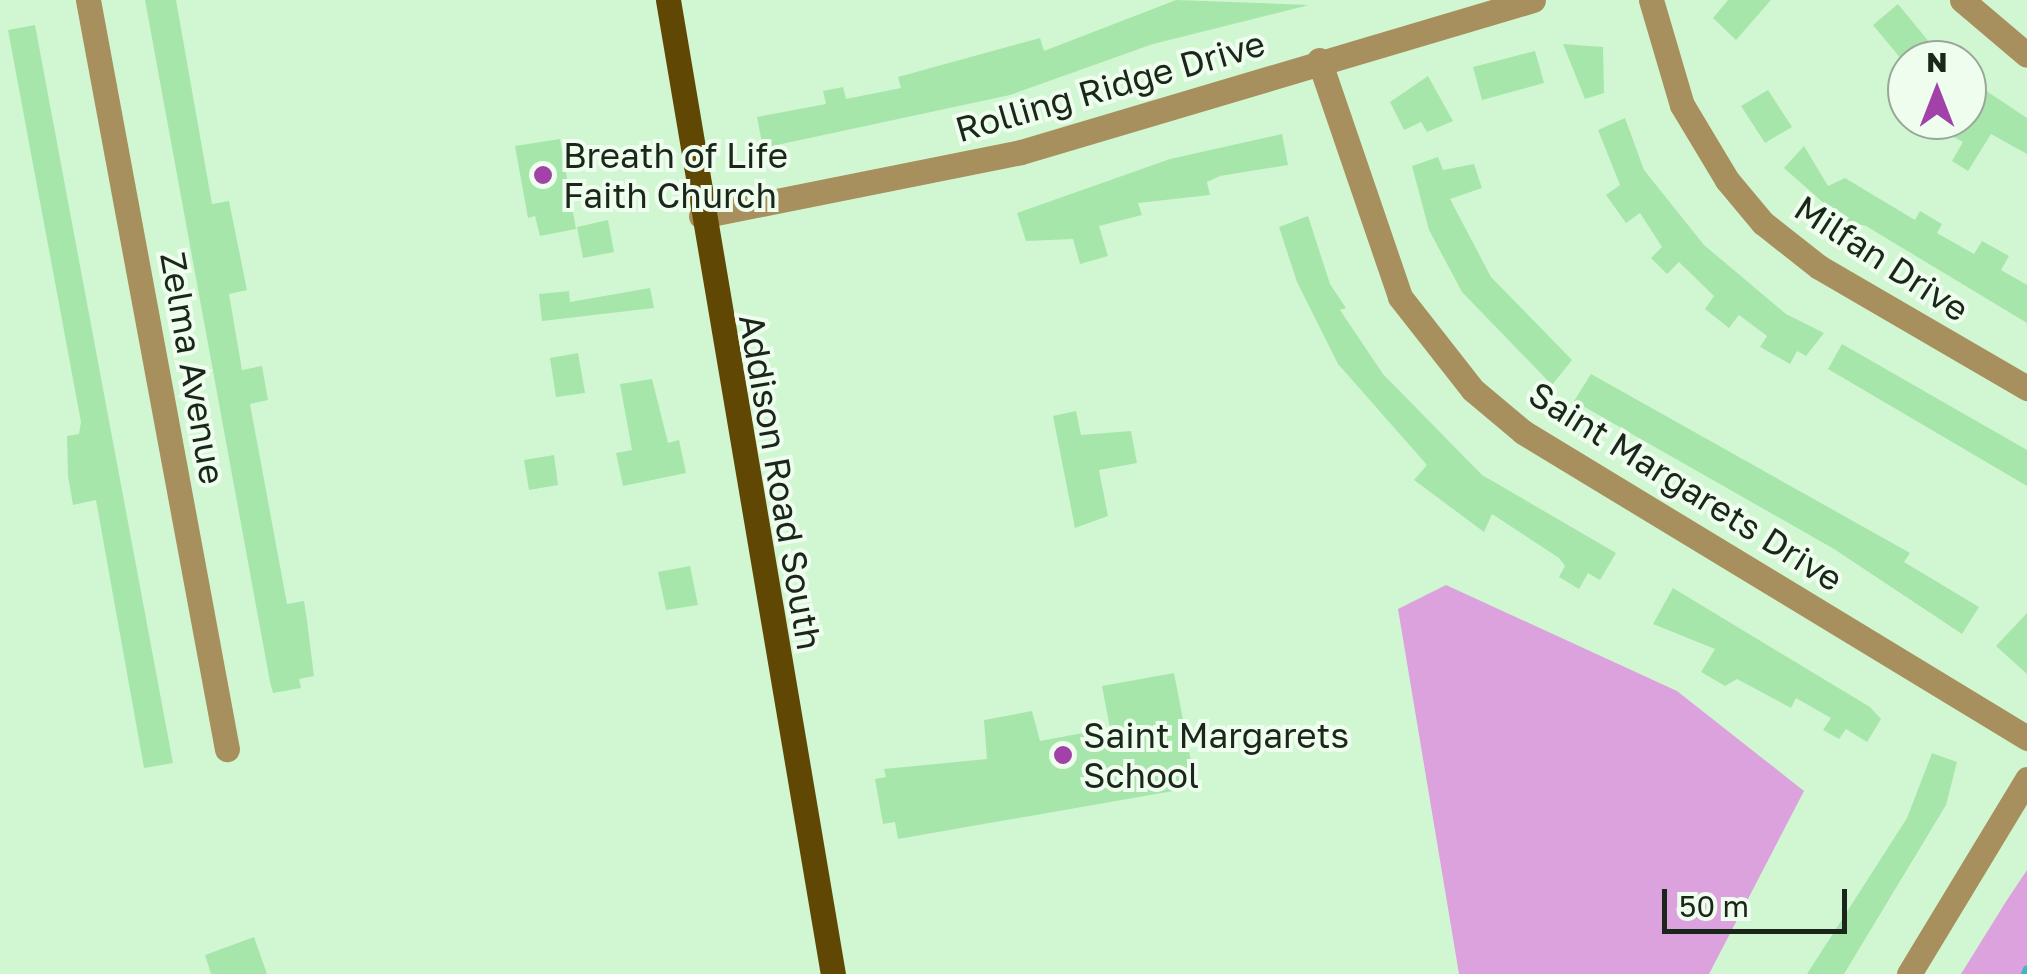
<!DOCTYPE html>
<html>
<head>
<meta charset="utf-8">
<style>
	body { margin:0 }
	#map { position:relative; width:2027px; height:974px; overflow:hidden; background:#d1f7d2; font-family:"Golos Text",sans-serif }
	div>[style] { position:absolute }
	.forest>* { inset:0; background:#dca2dd }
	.stream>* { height:8px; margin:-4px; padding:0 4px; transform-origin:4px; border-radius:4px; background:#41b6c3 }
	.building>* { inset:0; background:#a7e6aa }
	.minor>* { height:25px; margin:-12.5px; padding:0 12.5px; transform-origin:12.5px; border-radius:12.5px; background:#a7905d }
	.primary>* { height:25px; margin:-12.5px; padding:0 12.5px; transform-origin:12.5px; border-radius:12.5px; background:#604804 }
	.dots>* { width:28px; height:28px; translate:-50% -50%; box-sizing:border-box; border:5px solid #eefdee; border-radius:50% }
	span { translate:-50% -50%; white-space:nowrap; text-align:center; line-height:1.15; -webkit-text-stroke:8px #eefdee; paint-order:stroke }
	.street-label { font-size:35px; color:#192619 }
	.poi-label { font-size:35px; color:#192619 }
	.left { translate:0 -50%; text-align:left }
	.north { position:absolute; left:1887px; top:40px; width:100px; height:100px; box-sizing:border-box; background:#eefdee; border:2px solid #99a799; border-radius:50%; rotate:0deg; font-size:28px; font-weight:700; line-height:40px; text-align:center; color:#192619 }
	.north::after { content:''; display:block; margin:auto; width:35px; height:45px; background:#a241a7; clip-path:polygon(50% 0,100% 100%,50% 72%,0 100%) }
	.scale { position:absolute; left:1662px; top:889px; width:185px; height:45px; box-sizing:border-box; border:5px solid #192619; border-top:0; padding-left:12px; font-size:30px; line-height:35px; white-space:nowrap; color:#192619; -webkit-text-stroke:8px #eefdee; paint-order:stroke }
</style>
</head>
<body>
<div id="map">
	<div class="forest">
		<div style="clip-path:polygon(1446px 585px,1677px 691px,1804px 791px,1709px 974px,1459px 974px,1398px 609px)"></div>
		<div style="clip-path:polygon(2027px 870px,2027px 974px,1961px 974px,2007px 900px)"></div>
	</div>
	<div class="stream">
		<div style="left:2025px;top:974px;width:5px;rotate:-68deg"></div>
	</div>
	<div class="building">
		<div style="clip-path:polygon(145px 0,176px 0,212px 204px,229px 201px,247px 290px,229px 294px,242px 370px,262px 366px,268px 400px,250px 404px,287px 604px,304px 601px,307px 621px,314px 676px,299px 679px,301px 688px,273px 693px,270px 682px)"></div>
		<div style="clip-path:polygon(1176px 0,1309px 5px,1153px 44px,1010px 95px,763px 148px,757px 117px,826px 104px,823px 91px,843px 87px,846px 99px,901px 88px,898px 77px,1040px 38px,1044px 51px)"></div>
		<div style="clip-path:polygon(1728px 0,1771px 0,1736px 40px,1713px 18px)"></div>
		<div style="clip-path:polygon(1898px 4px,1944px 60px,1902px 60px,1873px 25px)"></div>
		<div style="clip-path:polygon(35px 25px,173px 763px,144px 768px,96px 500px,73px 505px,68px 476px,67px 436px,79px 434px,81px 422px,8px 30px)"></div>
		<div style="clip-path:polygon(1563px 44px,1603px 47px,1604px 93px,1585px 99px)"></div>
		<div style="clip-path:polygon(1535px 51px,1544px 83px,1482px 100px,1473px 67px)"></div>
		<div style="clip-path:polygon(1428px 76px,1453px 121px,1427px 132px,1421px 122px,1404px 130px,1390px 102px)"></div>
		<div style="clip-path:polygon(1967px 78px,2027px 118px,2027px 154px,1991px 134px,1968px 171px,1952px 161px,1963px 142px,1922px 120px,1967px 120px)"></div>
		<div style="clip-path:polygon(1768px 90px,1792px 127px,1765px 143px,1741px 106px)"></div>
		<div style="clip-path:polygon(1625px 118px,1644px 170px,1704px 245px,1786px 314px,1824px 333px,1806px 356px,1797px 351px,1790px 364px,1760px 347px,1767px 336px,1739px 315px,1729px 328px,1705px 309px,1714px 296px,1679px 262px,1667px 274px,1651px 258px,1662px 247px,1640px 213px,1626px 223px,1606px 195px,1620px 185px,1598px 130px)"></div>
		<div style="clip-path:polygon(1282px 134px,1288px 165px,1220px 176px,1207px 182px,1210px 195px,1138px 203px,1142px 215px,1099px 226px,1108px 256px,1080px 264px,1073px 239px,1026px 241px,1017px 213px,1170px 159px)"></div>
		<div style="clip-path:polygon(560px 139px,576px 229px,540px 236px,535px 216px,528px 218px,515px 146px)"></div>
		<div style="clip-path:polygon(1804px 146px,1828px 186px,1845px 178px,1915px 220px,1920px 211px,1942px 224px,1937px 233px,1974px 254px,1982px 241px,2009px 256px,2001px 270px,2027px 285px,2027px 323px,1866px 226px,1844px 221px,1784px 168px)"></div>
		<div style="clip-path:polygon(1438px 157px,1443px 170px,1474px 164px,1482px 188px,1450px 199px,1491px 277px,1572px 360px,1552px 385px,1462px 292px,1429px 230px,1412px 166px)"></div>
		<div style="clip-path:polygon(1308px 216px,1330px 284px,1346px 308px,1340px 310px,1383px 374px,1482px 475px,1616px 553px,1600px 580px,1588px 573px,1579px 589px,1559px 577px,1565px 566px,1559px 558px,1492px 514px,1484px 532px,1414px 480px,1427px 465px,1338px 364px,1297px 282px,1279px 227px)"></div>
		<div style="clip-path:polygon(608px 220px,614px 252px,583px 258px,577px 227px)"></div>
		<div style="clip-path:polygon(650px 288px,654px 308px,542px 321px,539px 294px,569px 291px,570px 302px)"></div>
		<div style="clip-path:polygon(1842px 344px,2027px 450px,2027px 486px,1828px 369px)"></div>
		<div style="clip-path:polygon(578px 353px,585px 393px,556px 397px,550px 358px)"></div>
		<div style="clip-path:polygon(1591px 374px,1910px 553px,1904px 562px,1979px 607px,1962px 634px,1834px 549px,1574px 401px)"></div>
		<div style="clip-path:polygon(652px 379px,668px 443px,679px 440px,686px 473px,623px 486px,616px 453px,632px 450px,620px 384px)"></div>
		<div style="clip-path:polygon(1076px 411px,1081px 435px,1131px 431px,1137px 463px,1099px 470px,1108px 516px,1075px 528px,1053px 416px)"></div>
		<div style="clip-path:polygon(554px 455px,558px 485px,529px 490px,524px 460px)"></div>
		<div style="clip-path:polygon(690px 566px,698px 605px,666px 610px,658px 572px)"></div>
		<div style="clip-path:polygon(1673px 588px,1870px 707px,1881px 719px,1867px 742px,1846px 729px,1839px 739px,1823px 730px,1831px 718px,1796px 698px,1791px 708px,1737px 679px,1725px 686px,1701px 672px,1715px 649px,1653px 624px)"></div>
		<div style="clip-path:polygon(2027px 613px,2027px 674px,1996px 646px)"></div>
		<div style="clip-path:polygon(1174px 673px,1196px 787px,898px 839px,895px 822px,883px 824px,875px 779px,886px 777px,884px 769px,987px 759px,984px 720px,1032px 711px,1040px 741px,1110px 728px,1102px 686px)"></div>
		<div style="clip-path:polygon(1932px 753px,1957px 762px,1946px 805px,1844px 974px,1807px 974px,1907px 818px)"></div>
		<div style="clip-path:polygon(254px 937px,267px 974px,211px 974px,205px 955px)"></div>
	</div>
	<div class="minor">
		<div style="left:88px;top:0;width:762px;rotate:79.49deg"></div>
		<div style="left:1651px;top:0;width:109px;rotate:73.6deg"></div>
		<div style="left:1682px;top:105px;width:87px;rotate:59deg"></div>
		<div style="left:1727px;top:180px;width:56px;rotate:50.1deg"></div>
		<div style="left:1763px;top:223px;width:71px;rotate:38.2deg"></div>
		<div style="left:1819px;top:267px;width:241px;rotate:30.2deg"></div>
		<div style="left:1962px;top:0;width:85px;rotate:40.2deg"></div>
		<div style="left:1319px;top:60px;width:250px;rotate:71.1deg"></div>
		<div style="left:1400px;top:297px;width:118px;rotate:51.9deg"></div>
		<div style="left:1473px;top:390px;width:65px;rotate:40deg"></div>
		<div style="left:1523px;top:432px;width:590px;rotate:31.26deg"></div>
		<div style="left:701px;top:216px;width:326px;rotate:-11.3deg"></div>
		<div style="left:1021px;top:152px;width:534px;rotate:-16.53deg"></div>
		<div style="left:1909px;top:974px;width:228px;rotate:-58.8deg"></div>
	</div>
	<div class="primary">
		<div style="left:668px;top:0;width:988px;rotate:80.39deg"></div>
	</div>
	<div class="dots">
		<div style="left:543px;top:175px;background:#a241a7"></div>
		<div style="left:1063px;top:755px;background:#a241a7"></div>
	</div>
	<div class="street-label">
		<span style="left:1110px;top:86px;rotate:-16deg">Rolling Ridge Drive</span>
		<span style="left:1882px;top:258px;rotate:33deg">Milfan Drive</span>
		<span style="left:193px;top:368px;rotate:80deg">Zelma Avenue</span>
		<span style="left:781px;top:482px;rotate:80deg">Addison Road South</span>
		<span style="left:1686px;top:486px;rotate:32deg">Saint Margarets Drive</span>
	</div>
	<div class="poi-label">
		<span class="left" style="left:563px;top:175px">Breath of Life<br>Faith Church</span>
		<span class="left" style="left:1083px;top:755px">Saint Margarets<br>School</span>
	</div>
	<div class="north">N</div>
	<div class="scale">50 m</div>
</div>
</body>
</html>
